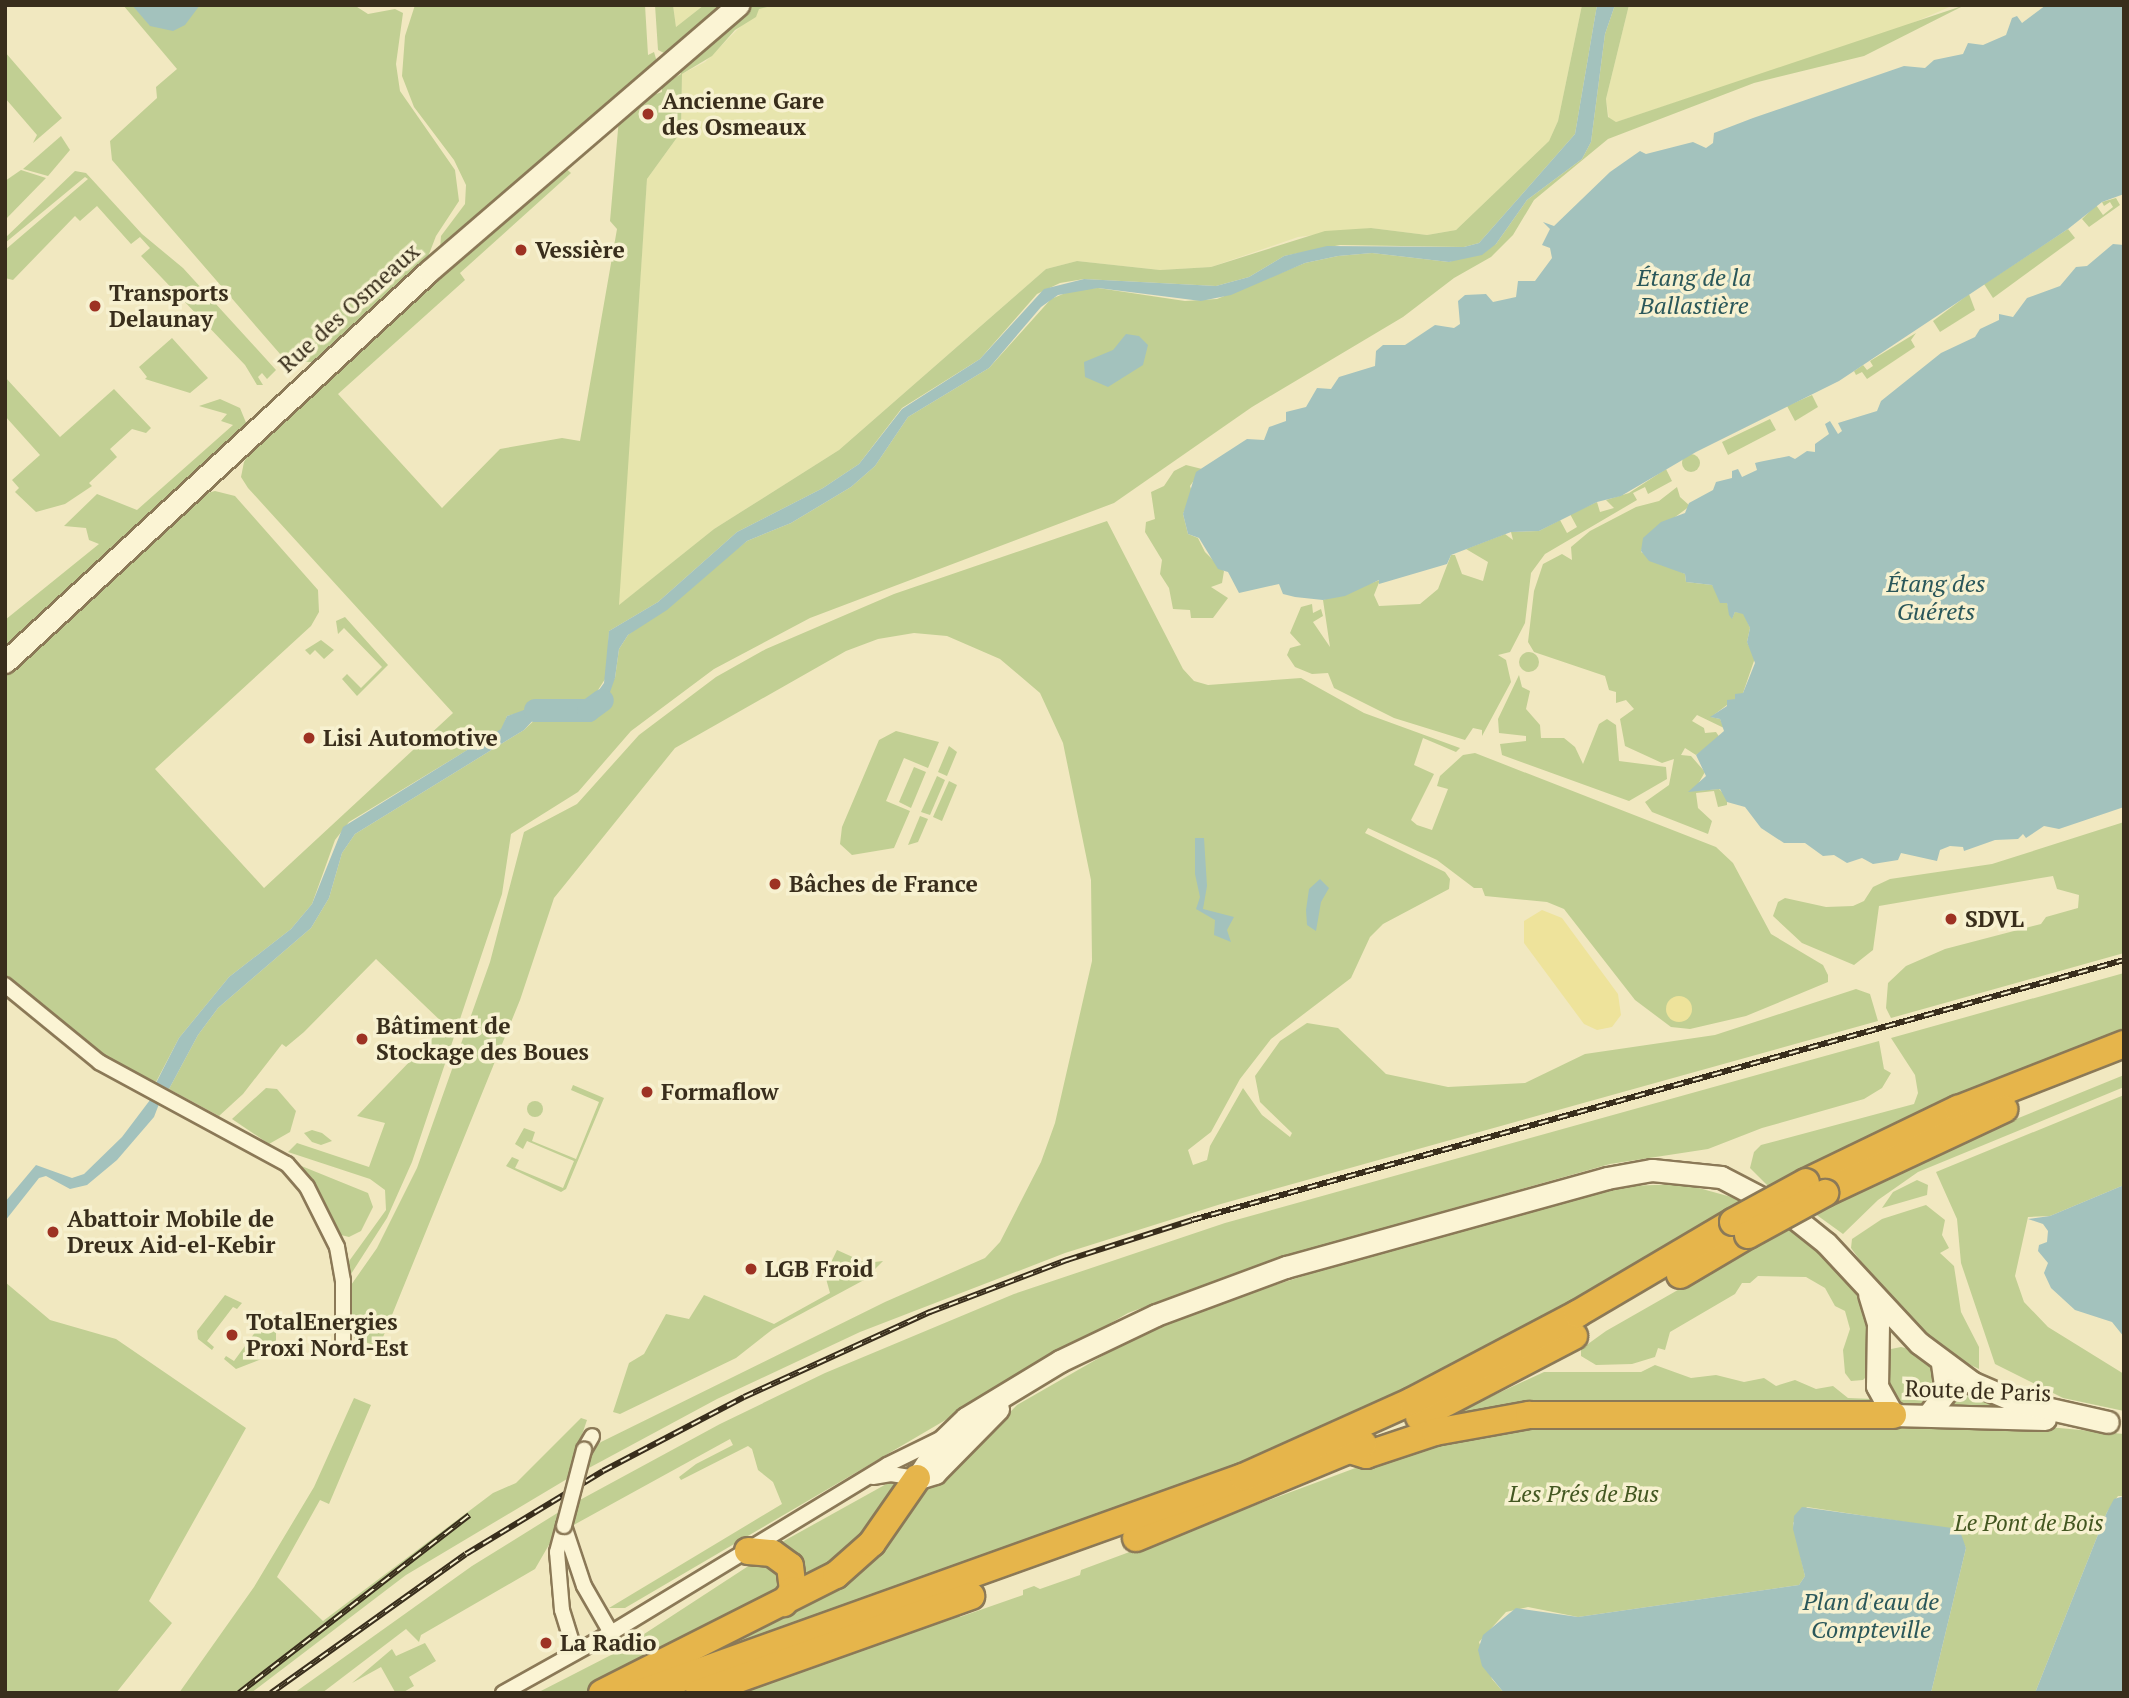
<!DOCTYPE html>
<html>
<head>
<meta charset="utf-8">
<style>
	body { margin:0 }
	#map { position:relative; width:2129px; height:1698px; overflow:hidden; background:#f1e8c0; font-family:"PT Serif",serif }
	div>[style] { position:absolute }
	.farmland>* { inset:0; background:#e7e5ad }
	.green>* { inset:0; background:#c1cf93 }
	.round { border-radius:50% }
	.sand>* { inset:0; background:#eee39b }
	.water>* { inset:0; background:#a3c2bd }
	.river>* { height:23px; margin:-11.5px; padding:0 11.5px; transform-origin:11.5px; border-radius:11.5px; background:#a3c2bd }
	.roads { filter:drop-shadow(2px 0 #8b7957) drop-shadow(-2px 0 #8b7957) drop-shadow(0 2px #8b7957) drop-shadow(0 -2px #8b7957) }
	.street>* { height:14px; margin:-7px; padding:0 7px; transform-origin:7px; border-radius:7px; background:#fbf4d4 }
	.secondary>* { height:21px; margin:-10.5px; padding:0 10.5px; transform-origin:10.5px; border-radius:10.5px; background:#fbf4d4 }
	.highway>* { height:26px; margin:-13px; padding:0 13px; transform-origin:13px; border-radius:13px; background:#e6b54b }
	.rail>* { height:6px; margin-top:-3px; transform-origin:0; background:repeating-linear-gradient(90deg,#f7f1d0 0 10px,#392e1c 0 20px); box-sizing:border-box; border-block:2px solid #392e1c }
	.bridges { filter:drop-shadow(2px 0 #8b7957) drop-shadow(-2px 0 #8b7957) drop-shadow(0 2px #8b7957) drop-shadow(0 -2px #8b7957) }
	.street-bridge>* { height:14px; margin:-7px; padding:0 7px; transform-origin:7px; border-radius:7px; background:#fbf4d4 }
	.highway-bridge>* { height:26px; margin:-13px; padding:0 13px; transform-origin:13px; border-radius:13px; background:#e6b54b }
	.dots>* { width:19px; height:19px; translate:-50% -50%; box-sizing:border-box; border:4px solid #f7f1d0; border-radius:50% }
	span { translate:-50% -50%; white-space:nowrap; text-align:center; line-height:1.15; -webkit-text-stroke:7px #f7f1d0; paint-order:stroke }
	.poi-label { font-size:23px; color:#392e1c; font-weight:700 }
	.left { translate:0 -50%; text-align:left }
	.street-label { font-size:23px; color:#392e1c }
	.park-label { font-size:23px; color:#435721; font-style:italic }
	.water-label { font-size:24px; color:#2a575a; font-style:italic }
	.frame { position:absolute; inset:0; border:7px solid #392e1c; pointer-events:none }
</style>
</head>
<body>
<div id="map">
	<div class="farmland">
		<div style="clip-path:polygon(673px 5px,704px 5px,676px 27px)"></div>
		<div style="clip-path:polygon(775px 5px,1582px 5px,1558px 121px,1549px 141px,1456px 230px,1427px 235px,1371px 228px,1298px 237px,1211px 267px,1160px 270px,1077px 261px,1046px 269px,839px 450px,714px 529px,618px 606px,647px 179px,681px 132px,682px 74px,705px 62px,759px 8px)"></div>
		<div style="clip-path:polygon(1629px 5px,1954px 5px,1901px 28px,1616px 122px,1609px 119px,1606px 99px)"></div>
	</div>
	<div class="green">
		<div style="clip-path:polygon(123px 5px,354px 5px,368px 14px,395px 9px,403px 13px,396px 64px,400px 91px,455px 170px,459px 201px,436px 236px,426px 262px,316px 362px,287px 362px,112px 160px,110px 141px,157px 98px,156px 87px,177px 69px)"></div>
		<div style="clip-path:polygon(415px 5px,645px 5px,648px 55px,654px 52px,657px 62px,440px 249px,441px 236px,465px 204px,466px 185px,454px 160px,414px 107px,402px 76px,405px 36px)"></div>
		<div style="clip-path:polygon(655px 5px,673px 5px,676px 27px,704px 5px,729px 5px,666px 54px,658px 50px)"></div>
		<div style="clip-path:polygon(775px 5px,759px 9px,756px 17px,735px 30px,712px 56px,682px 74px,681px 132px,647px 179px,619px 605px,714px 529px,839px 450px,1046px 269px,1077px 261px,1160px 270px,1211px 267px,1325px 231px,1371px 228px,1427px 235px,1456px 230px,1549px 141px,1558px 121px,1582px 5px,1597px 5px,1575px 134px,1479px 243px,1464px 247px,1340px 245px,1284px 256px,1249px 277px,1216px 286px,1084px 279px,1060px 283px,1037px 294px,980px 359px,902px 408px,859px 464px,823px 488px,737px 532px,658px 602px,609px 631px,607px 676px,591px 701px,567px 700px,507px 716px,502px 729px,349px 822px,335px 840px,312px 904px,291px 929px,229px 977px,179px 1038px,156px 1082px,113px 1061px,5px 975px,5px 666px,195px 496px,215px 491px,235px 496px,318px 590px,319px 612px,311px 626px,155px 769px,264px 888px,453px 713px,248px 488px,241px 477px,244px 462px,256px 441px,305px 393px,562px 165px,571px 173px,460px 273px,465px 280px,338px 394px,442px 508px,500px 449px,562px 438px,580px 441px,617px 229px,610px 221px,619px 118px,633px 102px,662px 92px,662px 85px,681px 74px,679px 69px,723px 28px,732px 27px,733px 19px,747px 7px)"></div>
		<div style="clip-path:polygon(1615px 5px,1629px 5px,1606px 99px,1608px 117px,1616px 122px,1965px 5px,1864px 56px,1754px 83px,1608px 139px,1534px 200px,1513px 235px,1491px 257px,1454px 278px,1403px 317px,1252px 407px,1114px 503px,810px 618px,714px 669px,631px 731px,578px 792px,511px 834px,502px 894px,412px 1162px,387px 1218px,351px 1274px,347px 1264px,386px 1210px,385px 1190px,370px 1179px,288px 1152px,297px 1143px,369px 1167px,385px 1123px,357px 1116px,445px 1025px,376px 959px,304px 1032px,286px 1047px,282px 1044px,243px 1094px,219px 1116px,169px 1089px,198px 1035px,218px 1008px,311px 928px,329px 898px,342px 853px,355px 834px,524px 730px,542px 713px,574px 711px,580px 720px,615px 678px,619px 649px,628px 635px,747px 541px,791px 523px,851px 487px,875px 466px,908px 417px,989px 368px,1051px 299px,1075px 289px,1098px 288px,1185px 301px,1217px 299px,1305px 263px,1338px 256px,1372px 253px,1449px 262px,1496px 244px,1527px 200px,1582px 159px,1591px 142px,1605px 34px)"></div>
		<div style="clip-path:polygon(5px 52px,62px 118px,33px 143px,37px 135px,5px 98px)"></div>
		<div style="clip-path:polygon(61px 136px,70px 150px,48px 176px,23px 169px)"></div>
		<div style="clip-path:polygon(21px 170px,46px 178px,5px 220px,5px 181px)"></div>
		<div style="clip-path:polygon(75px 171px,86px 173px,142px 234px,183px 268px,276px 370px,267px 379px,262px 373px,258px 377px,263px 385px,257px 385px,245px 365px,141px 256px,150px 248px,140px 237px,131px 244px,97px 206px,80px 221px,75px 216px,13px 280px,5px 278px,5px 250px,88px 179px,85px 177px,5px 243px,5px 238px)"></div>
		<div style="clip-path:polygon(2116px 198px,2120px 205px,2089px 227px,2082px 219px,2096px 205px,2103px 215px,2113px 207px,2110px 202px,2104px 206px,2102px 202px)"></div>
		<div style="clip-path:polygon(2068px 229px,2075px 238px,1993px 298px,1984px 284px)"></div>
		<div style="clip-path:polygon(1969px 294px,1975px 310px,1940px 332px,1933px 321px)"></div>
		<div style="clip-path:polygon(1916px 333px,1911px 340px,1915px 347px,1867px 379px,1862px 372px,1856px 375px,1854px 371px,1863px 365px,1867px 370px,1873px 366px,1870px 361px)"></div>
		<div style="clip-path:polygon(172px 338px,208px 378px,190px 393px,145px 379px,147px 377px,139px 367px)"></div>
		<div style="clip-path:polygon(5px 377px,60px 437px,114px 389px,151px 428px,146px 433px,132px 429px,110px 449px,117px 457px,89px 483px,92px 486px,65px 504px,36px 512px,15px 492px,19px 488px,12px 480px,40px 455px,5px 416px)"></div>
		<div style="clip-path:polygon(1812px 395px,1818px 407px,1795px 421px,1787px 406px)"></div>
		<div style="clip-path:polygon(220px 399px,240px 408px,247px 425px,5px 647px,5px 620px,99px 544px,89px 540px,86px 528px,64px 526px,97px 494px,137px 510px,233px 425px,221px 421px,227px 414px,199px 406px)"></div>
		<div style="clip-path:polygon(1770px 419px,1776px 430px,1728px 455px,1722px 442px)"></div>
		<div class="round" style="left:1682px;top:454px;width:18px;height:18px"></div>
		<div style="clip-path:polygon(1186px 465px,1202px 469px,1190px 486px,1192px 492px,1183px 514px,1188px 534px,1198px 538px,1205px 552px,1224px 571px,1222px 583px,1211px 587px,1228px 598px,1213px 618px,1191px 618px,1190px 610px,1173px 609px,1169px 588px,1160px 574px,1162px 560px,1145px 532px,1146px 522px,1155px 519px,1151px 492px,1164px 486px,1174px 471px)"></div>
		<div style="clip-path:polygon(1666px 469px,1672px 481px,1648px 494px,1645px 487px,1633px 493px,1637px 500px,1545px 554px,1531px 573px,1525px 623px,1510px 652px,1498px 655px,1506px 660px,1511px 682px,1482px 736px,1482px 730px,1473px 728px,1465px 740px,1394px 718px,1334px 688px,1328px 673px,1312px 674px,1295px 667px,1287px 655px,1290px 648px,1301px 645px,1290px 633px,1301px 607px,1312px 604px,1313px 613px,1321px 609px,1323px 616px,1313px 622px,1330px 647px,1323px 600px,1380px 580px,1374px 595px,1379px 606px,1420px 604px,1438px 589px,1451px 555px,1455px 555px,1462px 574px,1483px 581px,1488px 562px,1466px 549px,1505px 534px,1513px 540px,1511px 532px,1539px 531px,1560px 520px,1567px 533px,1577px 527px,1570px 514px,1597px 502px,1600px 512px,1614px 508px,1606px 500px,1629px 493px)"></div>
		<div style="clip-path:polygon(1677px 487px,1680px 497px,1690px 506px,1644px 540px,1641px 552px,1685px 574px,1686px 582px,1712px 585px,1727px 603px,1732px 618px,1735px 612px,1744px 613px,1750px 628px,1747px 642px,1755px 658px,1743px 693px,1711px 717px,1720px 719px,1724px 728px,1697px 715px,1692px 721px,1704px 728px,1705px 733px,1716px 732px,1720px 738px,1696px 755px,1685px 748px,1681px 755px,1691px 756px,1705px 772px,1694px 791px,1719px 789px,1727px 797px,1727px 805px,1718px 807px,1714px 791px,1696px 793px,1698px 808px,1712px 821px,1708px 834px,1652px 812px,1645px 802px,1669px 785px,1674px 759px,1662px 763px,1625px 746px,1620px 719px,1634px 709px,1626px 700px,1616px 703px,1616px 692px,1609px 690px,1605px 676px,1534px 652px,1528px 642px,1534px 591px,1543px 564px,1562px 554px,1572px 560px,1571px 547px,1590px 531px,1636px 507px,1659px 501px)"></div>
		<div style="clip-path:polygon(1107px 521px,1183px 669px,1194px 681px,1208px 685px,1301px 678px,1364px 713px,1460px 748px,1456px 752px,1423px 738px,1414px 765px,1434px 774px,1411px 820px,1417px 825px,1432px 830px,1448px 789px,1437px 786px,1440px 776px,1463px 755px,1475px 753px,1716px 847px,1733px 863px,1771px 934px,1823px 965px,1828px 975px,1828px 982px,1746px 1016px,1690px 1029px,1671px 1027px,1635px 1000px,1564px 909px,1547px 902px,1485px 896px,1482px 888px,1474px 888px,1437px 860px,1368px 828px,1365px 833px,1445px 872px,1450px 879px,1449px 889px,1383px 924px,1370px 937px,1351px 978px,1271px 1039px,1240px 1079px,1211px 1132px,1188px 1150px,1193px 1165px,1207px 1160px,1210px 1146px,1243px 1088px,1262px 1115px,1290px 1137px,1292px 1133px,1260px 1102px,1255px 1076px,1280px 1041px,1307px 1023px,1338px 1028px,1386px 1074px,1448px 1087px,1525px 1083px,1585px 1054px,1715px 1035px,1856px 989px,1870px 994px,1878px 1021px,1221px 1204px,1065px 1253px,860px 1332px,717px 1399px,587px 1469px,594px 1448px,601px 1442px,885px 1302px,985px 1258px,1000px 1242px,1041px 1162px,1055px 1123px,1092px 961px,1091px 880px,1063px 743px,1040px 693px,1000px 659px,947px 636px,914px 633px,878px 639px,846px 651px,675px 748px,554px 898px,520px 1000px,379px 1347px,354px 1338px,349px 1288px,377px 1248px,417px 1168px,490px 962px,524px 832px,577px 804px,639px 735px,716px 677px,766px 649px,894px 594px)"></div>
		<div style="clip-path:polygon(345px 617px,388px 665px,357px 696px,342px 679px,347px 674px,361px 688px,382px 667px,344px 628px,338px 634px,336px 621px)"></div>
		<div style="clip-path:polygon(321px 640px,334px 650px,324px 659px,315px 650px,310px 655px,305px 650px)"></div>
		<div class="round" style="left:1519px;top:652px;width:20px;height:20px"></div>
		<div style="clip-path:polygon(1519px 675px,1522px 687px,1530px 691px,1526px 709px,1540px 725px,1541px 738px,1564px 738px,1575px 747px,1583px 764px,1599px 724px,1607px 719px,1616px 725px,1619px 761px,1666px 767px,1667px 779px,1629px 801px,1502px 755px,1500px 744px,1526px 741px,1526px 736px,1499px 733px,1498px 719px)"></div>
		<div style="clip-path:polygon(896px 731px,939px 742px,928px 768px,904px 758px,886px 801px,910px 811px,894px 848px,852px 855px,840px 844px,842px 827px,879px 740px)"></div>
		<div style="clip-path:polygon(949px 746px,957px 752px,947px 776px,938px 772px)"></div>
		<div style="clip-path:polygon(914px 767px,926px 772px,911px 808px,899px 802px)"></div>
		<div style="clip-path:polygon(937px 776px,945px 780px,930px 815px,921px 812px)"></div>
		<div style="clip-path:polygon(949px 781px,957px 785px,942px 821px,933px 817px)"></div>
		<div style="clip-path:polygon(920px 816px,928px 819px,918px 842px,908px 845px)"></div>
		<div style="clip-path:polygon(2124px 822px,2124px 953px,1891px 1018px,1886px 1008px,1888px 983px,1906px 966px,1945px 949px,2041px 924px,2046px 917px,2078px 908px,2079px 895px,2057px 889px,2053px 876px,1879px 906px,1873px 950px,1854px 965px,1802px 943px,1773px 916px,1778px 902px,1785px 898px,1826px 907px,1853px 906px,1864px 901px,1873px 887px,1890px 879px,1992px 864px)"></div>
		<div style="clip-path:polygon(2124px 973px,2124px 1033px,1770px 1188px,1750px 1168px,1754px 1152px,1761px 1145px,1914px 1104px,1918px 1093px,1915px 1075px,1891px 1038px)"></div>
		<div style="clip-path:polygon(1879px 1041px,1884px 1069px,1891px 1073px,1882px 1088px,1864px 1099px,1762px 1128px,1708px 1149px,1610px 1164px,1284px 1256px,1128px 1313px,625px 1608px,609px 1608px,782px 1504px,773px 1482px,758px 1470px,752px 1449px,748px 1446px,681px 1480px,679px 1477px,696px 1464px,733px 1445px,730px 1439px,570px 1527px,578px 1501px,720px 1424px,825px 1373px,1014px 1294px,1225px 1223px)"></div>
		<div style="clip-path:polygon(2124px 1075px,2124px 1087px,1918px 1172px,1878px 1200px,1843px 1234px,1814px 1213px,1952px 1145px)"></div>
		<div style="clip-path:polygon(573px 1085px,604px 1098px,566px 1189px,561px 1192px,506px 1166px,512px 1157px,519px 1160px,515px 1168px,563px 1188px,574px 1161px,527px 1141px,523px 1149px,515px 1144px,524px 1128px,535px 1132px,532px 1141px,576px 1159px,599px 1102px,571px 1090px)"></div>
		<div style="clip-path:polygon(266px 1088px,277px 1089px,296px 1111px,290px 1132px,269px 1144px,232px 1119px)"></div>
		<div style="clip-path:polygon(2124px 1095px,2124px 1185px,2050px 1216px,2028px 1217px,2015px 1276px,2024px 1302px,2048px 1327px,2124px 1374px,2124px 1411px,2063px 1398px,1995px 1364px,1961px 1263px,1957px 1219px,1936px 1172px)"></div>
		<div class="round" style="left:527px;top:1101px;width:16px;height:16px"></div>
		<div style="clip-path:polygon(312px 1130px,322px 1133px,332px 1141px,321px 1145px,312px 1142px,304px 1133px)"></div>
		<div style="clip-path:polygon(294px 1163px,368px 1193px,373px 1207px,361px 1231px,349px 1237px,341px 1235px,312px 1185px)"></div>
		<div style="clip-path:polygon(1917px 1180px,1928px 1185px,1927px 1195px,1882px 1208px,1893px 1192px)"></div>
		<div style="clip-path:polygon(1684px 1184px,1746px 1201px,1441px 1374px,1176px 1491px,715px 1654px,674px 1663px,783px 1610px,919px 1486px,946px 1477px,1017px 1405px,1132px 1339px,1191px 1312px,1322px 1270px,1585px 1196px,1626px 1186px)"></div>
		<div style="clip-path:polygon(1926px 1205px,1945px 1220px,1942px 1235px,1949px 1248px,1940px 1253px,1954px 1266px,1961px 1312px,1979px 1347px,1979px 1369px,1941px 1351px,1878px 1285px,1851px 1248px,1852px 1239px,1882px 1219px)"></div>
		<div style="clip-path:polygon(1790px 1226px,1811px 1242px,1864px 1302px,1869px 1314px,1868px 1375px,1863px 1380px,1851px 1381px,1845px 1373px,1843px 1350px,1850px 1329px,1845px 1311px,1835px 1306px,1825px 1288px,1806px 1277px,1758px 1276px,1750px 1283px,1742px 1283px,1735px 1294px,1670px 1332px,1665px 1350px,1658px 1348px,1655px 1357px,1632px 1364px,1596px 1365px,1581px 1356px,1581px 1349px,1606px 1331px)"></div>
		<div style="clip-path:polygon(837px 1250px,866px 1263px,883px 1261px,864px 1280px,773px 1329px,736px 1358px,620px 1414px,613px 1412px,629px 1363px,644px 1354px,666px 1314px,689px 1319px,704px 1295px,774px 1324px,830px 1293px,825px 1275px)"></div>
		<div style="clip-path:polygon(5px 1282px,50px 1320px,116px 1339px,246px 1428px,149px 1601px,172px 1623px,116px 1693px,5px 1693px)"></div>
		<div style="clip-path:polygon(225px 1295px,242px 1303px,237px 1309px,233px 1307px,207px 1341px,214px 1347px,212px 1350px,198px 1339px,197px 1331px)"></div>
		<div style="clip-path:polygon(261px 1318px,276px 1332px,276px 1347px,264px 1358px,236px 1369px,224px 1359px,226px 1356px,234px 1361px,259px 1327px,256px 1324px)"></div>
		<div style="clip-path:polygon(1901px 1347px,1922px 1352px,1942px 1379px,1922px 1411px,1890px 1404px,1883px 1360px,1891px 1349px)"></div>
		<div style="clip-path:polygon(1655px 1365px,1691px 1378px,1716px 1375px,1744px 1382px,1764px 1378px,1776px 1386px,1795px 1380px,1816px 1389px,1833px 1386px,1848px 1398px,1873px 1399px,1878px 1406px,1447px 1417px,1544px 1372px,1641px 1372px)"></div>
		<div style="clip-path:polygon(1951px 1374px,2029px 1410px,1942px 1411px)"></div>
		<div style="clip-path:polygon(354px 1398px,371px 1405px,329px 1504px,320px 1500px,277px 1577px,323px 1621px,493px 1493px,516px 1483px,581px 1418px,587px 1420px,567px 1479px,406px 1575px,251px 1693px,179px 1693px,254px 1587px,314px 1487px)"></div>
		<div style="clip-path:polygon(1983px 1421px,2124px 1434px,2124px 1496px,2118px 1496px,2107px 1512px,2035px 1693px,1931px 1693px,1966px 1548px,1957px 1530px,1807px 1507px,1793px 1523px,1805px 1576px,1799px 1585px,1578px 1617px,1528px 1607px,1506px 1612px,1479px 1642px,1492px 1679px,1504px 1693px,736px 1693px,957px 1613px,960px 1617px,1023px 1595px,1023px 1590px,1034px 1586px,1040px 1589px,1080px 1575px,1081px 1570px,1420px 1444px,1521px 1423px)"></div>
		<div style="clip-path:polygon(890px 1482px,901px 1483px,868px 1534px,806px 1582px,782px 1542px)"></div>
		<div style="clip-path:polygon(559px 1512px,550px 1543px,535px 1569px,421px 1635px,419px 1642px,406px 1629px,322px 1693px,294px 1693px,472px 1566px)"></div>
		<div style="clip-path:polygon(772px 1561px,785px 1586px,594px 1688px,582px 1693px,537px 1693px,615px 1653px,753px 1563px)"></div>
		<div style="clip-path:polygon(425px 1643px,436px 1661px,409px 1677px,414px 1686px,402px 1693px,395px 1692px,381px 1667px,352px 1683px,392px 1649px,396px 1656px)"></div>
	</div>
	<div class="sand">
		<div style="clip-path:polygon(1542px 910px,1562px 918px,1618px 994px,1621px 1015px,1612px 1027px,1597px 1030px,1584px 1024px,1524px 943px,1524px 921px)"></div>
		<div class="round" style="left:1666px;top:996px;width:26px;height:26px"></div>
	</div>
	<div class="water">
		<div style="clip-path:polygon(132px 5px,200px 5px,185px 25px,173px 31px,150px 26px)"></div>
		<div style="clip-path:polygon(1597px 5px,1615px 5px,1605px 34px,1591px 142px,1582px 159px,1527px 200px,1496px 244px,1482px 255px,1449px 262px,1372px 253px,1338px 256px,1305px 263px,1231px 295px,1201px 301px,1098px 288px,1058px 295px,1041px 307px,989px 368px,908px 417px,875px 466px,851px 487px,791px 523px,747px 541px,667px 610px,628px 635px,619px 649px,615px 678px,603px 712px,579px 720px,576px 704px,591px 701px,604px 683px,609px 631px,658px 602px,737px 532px,823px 488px,859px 464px,902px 409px,980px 359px,1044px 289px,1084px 279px,1216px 286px,1249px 277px,1284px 256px,1327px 246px,1464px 247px,1479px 243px,1575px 134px)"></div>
		<div style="clip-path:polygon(2046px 5px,2124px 5px,2124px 194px,2102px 202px,2068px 229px,1839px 381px,1696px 452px,1621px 496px,1597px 502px,1539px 531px,1511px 532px,1451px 555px,1447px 564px,1379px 584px,1379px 580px,1345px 596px,1323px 600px,1295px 597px,1283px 594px,1279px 584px,1239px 593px,1228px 572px,1218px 569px,1199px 538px,1188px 534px,1183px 514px,1196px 472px,1247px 439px,1264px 440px,1269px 427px,1286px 421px,1286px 412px,1306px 407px,1317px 388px,1331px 389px,1339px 377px,1375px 366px,1376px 351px,1383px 345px,1405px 345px,1435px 325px,1454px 328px,1460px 324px,1458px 301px,1465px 295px,1486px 294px,1493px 302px,1516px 297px,1518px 281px,1535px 281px,1552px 258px,1550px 248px,1542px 245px,1550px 229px,1543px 222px,1554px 226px,1610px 172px,1640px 151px,1646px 154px,1693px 142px,1706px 148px,1713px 143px,1714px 133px,1753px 118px,1904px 66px,1925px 68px,1934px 60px,1963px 54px,1968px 43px,1983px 45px,2006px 35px,2012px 18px,2017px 16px,2022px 23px)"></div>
		<div style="clip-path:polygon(2113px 244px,2124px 245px,2124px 807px,2059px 829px,2044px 826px,2026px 838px,2023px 834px,2018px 839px,1995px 840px,1964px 851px,1963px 847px,1950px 846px,1940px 850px,1937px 861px,1901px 853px,1898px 860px,1873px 864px,1862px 858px,1847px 863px,1834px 855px,1823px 856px,1805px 843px,1784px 843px,1761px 828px,1745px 807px,1727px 802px,1720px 789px,1688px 792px,1706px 776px,1696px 755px,1724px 731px,1720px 719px,1710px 717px,1727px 706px,1727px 700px,1735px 699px,1735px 694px,1743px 693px,1755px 663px,1747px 642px,1750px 628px,1743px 614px,1735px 612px,1732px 619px,1729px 615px,1727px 603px,1720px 603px,1712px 585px,1686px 582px,1685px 574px,1649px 561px,1641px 551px,1643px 538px,1661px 522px,1685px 513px,1689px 503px,1713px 490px,1716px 482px,1732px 478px,1732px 471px,1738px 469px,1742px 477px,1757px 470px,1755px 463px,1759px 462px,1789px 456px,1795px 459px,1807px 451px,1815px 452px,1815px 444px,1829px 434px,1825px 424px,1830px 421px,1838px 434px,1842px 431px,1838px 423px,1877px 411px,1881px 401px,1941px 353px,1975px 337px,1980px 329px,1999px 320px,1999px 314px,2013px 317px,2027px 298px,2060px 286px,2076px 267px,2087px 266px)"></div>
		<div style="clip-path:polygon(1126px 334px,1139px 336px,1148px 345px,1143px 365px,1108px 387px,1085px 377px,1084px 362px,1113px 350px)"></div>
		<div style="clip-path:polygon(567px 700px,565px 710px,537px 716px,524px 730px,355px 834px,342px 853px,329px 898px,311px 928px,218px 1008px,198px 1035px,169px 1089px,156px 1083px,179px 1038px,229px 977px,291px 929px,312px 904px,343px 827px,501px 729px,507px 716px,546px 702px)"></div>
		<div style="clip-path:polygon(1195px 838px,1204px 838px,1207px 886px,1203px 909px,1234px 917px,1227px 930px,1231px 942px,1214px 935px,1215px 920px,1196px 909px,1200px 897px,1195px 874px)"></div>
		<div style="clip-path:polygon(1320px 879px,1329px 888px,1321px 902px,1316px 931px,1307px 925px,1306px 910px,1309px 889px)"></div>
		<div style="clip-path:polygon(150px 1100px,159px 1104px,154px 1117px,117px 1160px,87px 1185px,70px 1189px,46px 1176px,39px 1178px,5px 1221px,5px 1202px,36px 1165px,72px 1178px,84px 1174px,122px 1137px)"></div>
		<div style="clip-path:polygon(2124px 1185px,2124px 1337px,2112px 1322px,2075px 1310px,2051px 1288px,2044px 1273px,2048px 1263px,2038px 1251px,2039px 1245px,2047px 1242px,2048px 1231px,2043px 1224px,2028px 1219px,2050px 1216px)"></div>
		<div style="clip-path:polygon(2124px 1496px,2124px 1693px,2035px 1693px,2107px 1512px,2114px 1499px)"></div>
		<div style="clip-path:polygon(1802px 1507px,1952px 1528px,1961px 1534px,1966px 1548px,1931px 1693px,1504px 1693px,1482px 1666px,1478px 1650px,1483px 1635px,1516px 1608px,1578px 1617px,1799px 1585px,1805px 1576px,1793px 1529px,1794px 1516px)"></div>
	</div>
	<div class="river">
		<div style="left:535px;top:710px;width:53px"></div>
		<div style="left:588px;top:710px;width:17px;rotate:-36deg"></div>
	</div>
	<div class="roads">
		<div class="street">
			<div style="left:5px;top:985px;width:122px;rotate:39.3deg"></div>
			<div style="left:99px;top:1062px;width:214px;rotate:28.5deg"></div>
			<div style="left:287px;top:1164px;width:30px;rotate:49deg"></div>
			<div style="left:307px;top:1187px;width:67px;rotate:63.4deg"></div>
			<div style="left:337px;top:1247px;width:35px;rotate:80deg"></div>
			<div style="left:343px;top:1281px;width:61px;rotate:90deg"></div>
			<div style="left:584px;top:1450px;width:16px;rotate:-60deg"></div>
			<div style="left:873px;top:1477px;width:18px;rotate:-9deg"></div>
			<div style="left:891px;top:1474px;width:26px;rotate:9deg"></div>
			<div style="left:575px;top:1652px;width:44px;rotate:-107.2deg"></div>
			<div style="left:562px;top:1610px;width:58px;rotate:-94.9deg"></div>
			<div style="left:557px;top:1552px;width:27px;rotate:-75deg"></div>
			<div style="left:564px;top:1526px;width:63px;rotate:71.6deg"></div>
			<div style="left:584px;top:1586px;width:54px;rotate:60.1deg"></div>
			<div style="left:503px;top:1693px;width:124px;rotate:-29.1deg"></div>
			<div style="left:611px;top:1633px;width:323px;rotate:-31.3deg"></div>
			<div style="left:887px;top:1465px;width:59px;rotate:-26.1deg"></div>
		</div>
		<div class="secondary">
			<div style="left:5px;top:662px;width:577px;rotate:-42.68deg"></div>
			<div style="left:429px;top:271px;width:408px;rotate:-40.7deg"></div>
			<div style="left:1869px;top:1294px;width:31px;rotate:73deg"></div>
			<div style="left:1878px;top:1324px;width:62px;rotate:90.9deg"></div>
			<div style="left:1877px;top:1386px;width:33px;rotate:61deg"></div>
			<div style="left:1893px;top:1415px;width:152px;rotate:1.5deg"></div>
			<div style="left:1928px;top:1415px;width:29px;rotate:-52deg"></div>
			<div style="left:1946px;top:1392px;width:30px;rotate:-98deg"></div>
			<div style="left:917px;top:1478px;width:40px;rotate:-57.1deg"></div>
			<div style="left:939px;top:1444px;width:37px;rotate:-44deg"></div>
			<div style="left:966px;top:1418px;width:110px;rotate:-31.2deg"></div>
			<div style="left:1060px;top:1361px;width:106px;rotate:-25.6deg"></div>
			<div style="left:1156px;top:1315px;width:139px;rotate:-20.3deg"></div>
			<div style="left:1286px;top:1267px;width:333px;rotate:-15.5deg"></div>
			<div style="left:1607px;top:1178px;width:46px;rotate:-10.1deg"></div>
			<div style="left:1652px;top:1170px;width:69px;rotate:5.8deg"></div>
			<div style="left:1721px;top:1177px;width:73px;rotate:27.6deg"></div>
			<div style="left:1786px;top:1211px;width:51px;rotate:38.7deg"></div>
			<div style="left:1826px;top:1243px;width:137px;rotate:47.1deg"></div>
			<div style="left:1919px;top:1343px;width:67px;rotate:36.5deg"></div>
			<div style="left:1973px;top:1383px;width:46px;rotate:23.2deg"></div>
			<div style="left:2015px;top:1401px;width:95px;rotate:12.7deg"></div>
			<div style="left:919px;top:1478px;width:17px;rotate:-17deg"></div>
			<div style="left:935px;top:1473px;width:90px;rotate:-45.5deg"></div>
		</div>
		<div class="highway">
			<div style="left:1806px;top:1182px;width:169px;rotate:-25.7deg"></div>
			<div style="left:1958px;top:1109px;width:178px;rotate:-21.4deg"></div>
			<div style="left:1825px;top:1193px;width:198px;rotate:-25.1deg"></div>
			<div style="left:1680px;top:1275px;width:79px;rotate:-30.5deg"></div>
			<div style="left:1419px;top:1417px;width:175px;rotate:-27.6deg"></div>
			<div style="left:1350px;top:1450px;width:17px;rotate:17deg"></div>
			<div style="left:1366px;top:1455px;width:73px;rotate:-18.4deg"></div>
			<div style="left:1435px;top:1432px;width:96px;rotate:-10.3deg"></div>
			<div style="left:1529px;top:1415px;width:364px"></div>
			<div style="left:1136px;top:1538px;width:246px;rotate:-22.5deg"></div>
			<div style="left:748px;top:1551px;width:24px;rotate:5deg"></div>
			<div style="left:772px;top:1553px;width:22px;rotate:36deg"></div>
			<div style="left:790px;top:1566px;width:24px;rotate:83deg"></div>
			<div style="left:793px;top:1590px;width:16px;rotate:125deg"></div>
			<div style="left:602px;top:1693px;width:262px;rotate:-26.8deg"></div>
			<div style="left:836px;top:1575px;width:48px;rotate:-41.6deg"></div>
			<div style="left:872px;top:1543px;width:79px;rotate:-55.3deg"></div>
			<div style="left:640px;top:1693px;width:641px;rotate:-19.71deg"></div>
			<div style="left:1243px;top:1477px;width:185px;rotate:-24.2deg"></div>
			<div style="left:1412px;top:1401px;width:187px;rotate:-27.8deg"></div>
			<div style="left:1577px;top:1314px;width:181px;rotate:-30.5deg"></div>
			<div style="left:699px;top:1693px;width:289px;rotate:-19.6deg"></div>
		</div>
	</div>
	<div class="rail">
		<div style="left:239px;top:1693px;width:291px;rotate:-37.7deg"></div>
		<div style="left:271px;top:1693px;width:239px;rotate:-35.5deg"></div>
		<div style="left:466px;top:1554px;width:160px;rotate:-31.2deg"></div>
		<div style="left:603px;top:1471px;width:159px;rotate:-27.7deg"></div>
		<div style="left:744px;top:1397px;width:205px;rotate:-24.6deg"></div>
		<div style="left:930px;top:1312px;width:147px;rotate:-20.8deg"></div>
		<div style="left:1067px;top:1260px;width:131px;rotate:-17.7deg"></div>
		<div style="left:1192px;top:1220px;width:968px;rotate:-15.59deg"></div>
	</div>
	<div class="bridges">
		<div class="street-bridge">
			<div style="left:564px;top:1526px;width:79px;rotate:-75.3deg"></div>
		</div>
		<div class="highway-bridge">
			<div style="left:1733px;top:1222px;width:83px;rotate:-28.7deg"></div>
			<div style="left:1748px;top:1235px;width:88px;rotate:-28.6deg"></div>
		</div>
	</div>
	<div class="dots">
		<div style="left:648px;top:114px;background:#9d3223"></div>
		<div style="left:521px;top:250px;background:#9d3223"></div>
		<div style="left:95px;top:306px;background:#9d3223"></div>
		<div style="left:309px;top:738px;background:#9d3223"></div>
		<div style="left:775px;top:884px;background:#9d3223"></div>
		<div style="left:1951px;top:919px;background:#9d3223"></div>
		<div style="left:362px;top:1039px;background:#9d3223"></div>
		<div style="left:647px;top:1092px;background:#9d3223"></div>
		<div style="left:53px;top:1232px;background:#9d3223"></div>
		<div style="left:751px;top:1269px;background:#9d3223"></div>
		<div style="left:232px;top:1335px;background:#9d3223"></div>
		<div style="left:546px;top:1643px;background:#9d3223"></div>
	</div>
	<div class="poi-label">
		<span class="left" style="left:662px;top:114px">Ancienne Gare<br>des Osmeaux</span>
		<span class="left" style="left:535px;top:250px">Vessière</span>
		<span class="left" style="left:109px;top:306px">Transports<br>Delaunay</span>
		<span class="left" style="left:323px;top:738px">Lisi Automotive</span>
		<span class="left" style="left:789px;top:884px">Bâches de France</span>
		<span class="left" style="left:1965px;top:919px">SDVL</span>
		<span class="left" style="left:376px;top:1039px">Bâtiment de<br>Stockage des Boues</span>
		<span class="left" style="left:661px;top:1092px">Formaflow</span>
		<span class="left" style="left:67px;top:1232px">Abattoir Mobile de<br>Dreux Aid-el-Kebir</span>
		<span class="left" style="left:765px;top:1269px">LGB Froid</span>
		<span class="left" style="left:246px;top:1335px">TotalEnergies<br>Proxi Nord-Est</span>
		<span class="left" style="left:560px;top:1643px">La Radio</span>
	</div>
	<div class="street-label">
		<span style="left:349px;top:308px;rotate:-42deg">Rue des Osmeaux</span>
		<span style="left:1978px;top:1391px;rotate:2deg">Route de Paris</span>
	</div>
	<div class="park-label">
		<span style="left:1584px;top:1494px">Les Prés de Bus</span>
		<span style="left:2029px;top:1523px">Le Pont de Bois</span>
	</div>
	<div class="water-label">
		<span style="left:1694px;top:292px">Étang de la<br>Ballastière</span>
		<span style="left:1936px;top:598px">Étang des<br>Guérets</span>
		<span style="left:1871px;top:1616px">Plan d'eau de<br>Compteville</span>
	</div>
	<div class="frame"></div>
</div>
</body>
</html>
